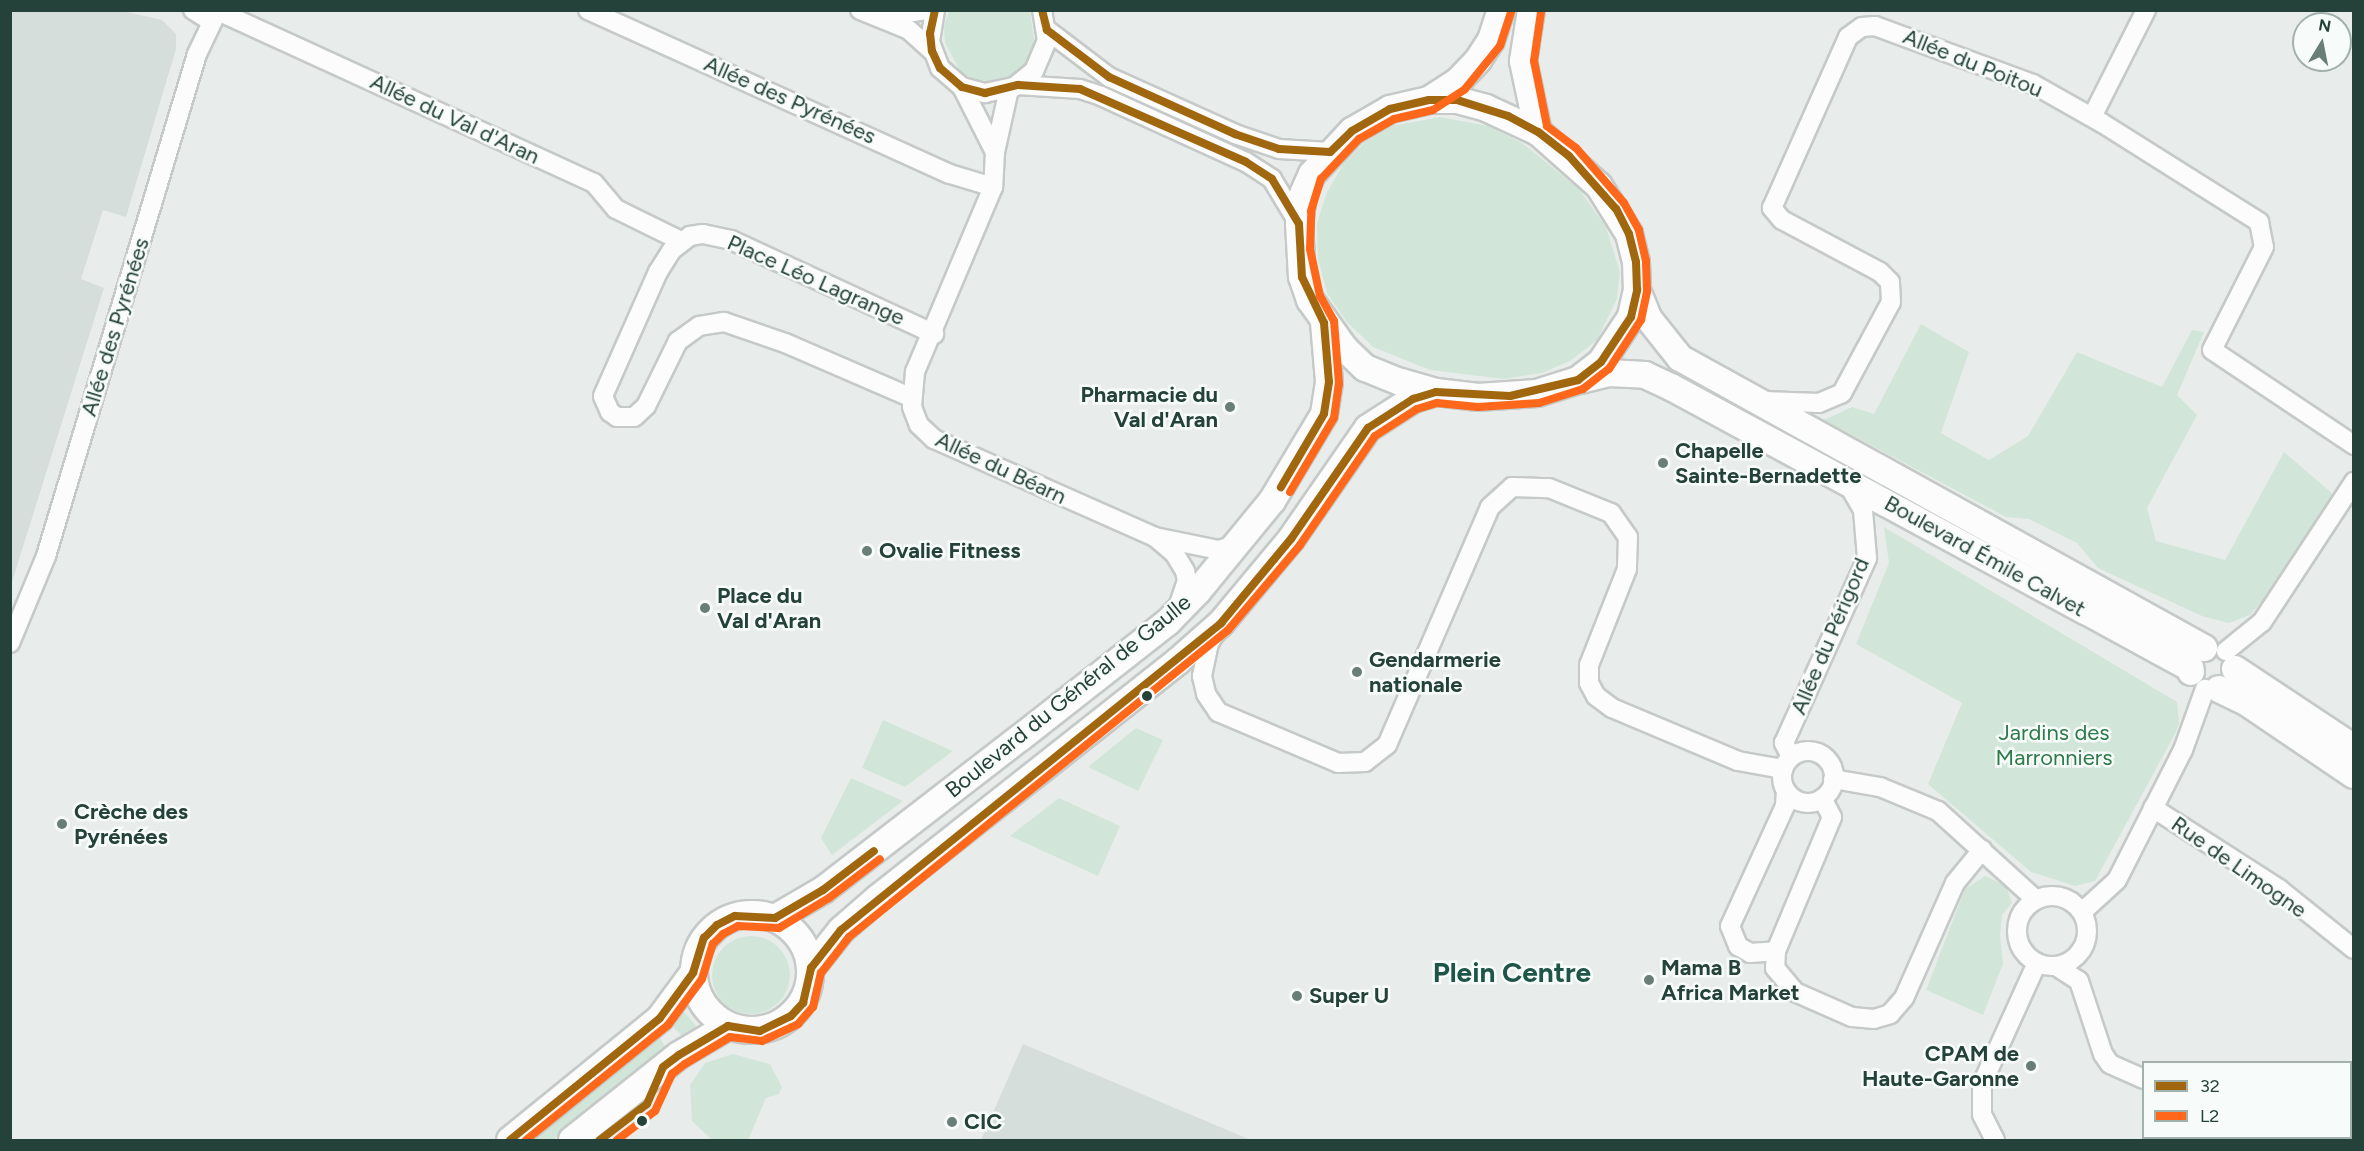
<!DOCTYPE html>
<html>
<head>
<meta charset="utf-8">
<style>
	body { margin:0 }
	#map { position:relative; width:2364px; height:1151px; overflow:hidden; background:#e8edeb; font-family:Figtree,sans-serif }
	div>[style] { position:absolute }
	.built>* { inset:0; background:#d6dedb }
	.green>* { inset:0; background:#d1e6d8 }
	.round { border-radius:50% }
	.roads { filter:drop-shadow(2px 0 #c5cac8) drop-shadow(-2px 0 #c5cac8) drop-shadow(0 2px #c5cac8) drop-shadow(0 -2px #c5cac8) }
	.street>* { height:18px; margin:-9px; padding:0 9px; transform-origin:9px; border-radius:9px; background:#fcfcfc }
	.street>.ring { margin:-9px; padding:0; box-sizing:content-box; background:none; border:18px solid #fcfcfc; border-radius:50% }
	.secondary>* { height:26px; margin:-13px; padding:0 13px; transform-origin:13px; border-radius:13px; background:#fcfcfc }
	.secondary>.ring { margin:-13px; padding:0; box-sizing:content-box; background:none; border:26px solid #fcfcfc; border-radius:50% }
	.bus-1>* { height:8px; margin:-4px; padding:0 4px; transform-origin:4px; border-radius:4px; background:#a0670f }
	.bus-2>* { height:8px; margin:-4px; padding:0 4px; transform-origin:4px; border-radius:4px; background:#ff671b }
	.dots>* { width:16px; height:16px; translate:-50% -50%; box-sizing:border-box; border:3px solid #f7fbf9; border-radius:50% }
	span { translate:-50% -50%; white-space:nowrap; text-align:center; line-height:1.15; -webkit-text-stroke:5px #f7fbf9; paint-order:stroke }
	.street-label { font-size:22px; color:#24423a }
	.poi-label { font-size:22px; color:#24423a; font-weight:700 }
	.right { translate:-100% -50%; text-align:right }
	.left { translate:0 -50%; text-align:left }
	.park-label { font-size:22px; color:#2d7a4b }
	.district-label { font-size:28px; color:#1f5548; font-weight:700 }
	.frame { position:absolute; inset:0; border:12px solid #24423a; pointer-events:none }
	.legend { position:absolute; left:2142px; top:1061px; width:210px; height:78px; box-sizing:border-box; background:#f7fbf9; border:2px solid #a3b1ad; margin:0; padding:8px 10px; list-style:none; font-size:18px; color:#24423a }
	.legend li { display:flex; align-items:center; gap:12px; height:30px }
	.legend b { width:30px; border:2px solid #a3b1ad }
	.north { position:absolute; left:2292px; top:12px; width:60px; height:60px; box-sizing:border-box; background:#f7fbf9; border:2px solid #a3b1ad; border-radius:50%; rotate:10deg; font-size:16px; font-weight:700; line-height:24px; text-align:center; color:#24423a }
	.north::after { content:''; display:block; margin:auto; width:21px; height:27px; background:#697e78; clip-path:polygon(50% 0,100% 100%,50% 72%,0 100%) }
</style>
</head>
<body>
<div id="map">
	<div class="built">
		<div style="clip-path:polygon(11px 10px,123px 11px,162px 20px,176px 34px,176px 49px,126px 217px,103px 210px,81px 279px,104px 288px,11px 585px)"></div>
		<div style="clip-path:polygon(1023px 1044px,1251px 1140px,981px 1140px)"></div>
	</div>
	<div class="green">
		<div style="clip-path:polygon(949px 11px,1030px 11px,1035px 45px,1023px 68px,1000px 83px,973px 79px,960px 71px,945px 43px,944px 27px)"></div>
		<div style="clip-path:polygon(1440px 117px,1488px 126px,1522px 143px,1579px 189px,1606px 227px,1620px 272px,1617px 299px,1597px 340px,1570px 361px,1542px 373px,1504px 379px,1430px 370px,1373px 347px,1347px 322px,1327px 293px,1318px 259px,1317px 223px,1327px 192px,1344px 163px,1364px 143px,1392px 126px)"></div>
		<div style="clip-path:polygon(1921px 324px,1969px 352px,1941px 433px,1989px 460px,2028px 436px,2077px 352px,2162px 387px,2192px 330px,2204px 332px,2177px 395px,2197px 415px,2147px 508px,2156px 541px,2225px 560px,2284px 452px,2333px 494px,2283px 577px,2250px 615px,2229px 623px,2202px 616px,2098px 568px,2077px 543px,2029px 519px,2006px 517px,1824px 420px,1852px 407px,1874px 414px)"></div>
		<div style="clip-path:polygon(1884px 527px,2177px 702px,2179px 723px,2176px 732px,2095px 881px,2075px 886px,2031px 872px,1928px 784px,1962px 703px,1856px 644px,1889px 563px)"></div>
		<div style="clip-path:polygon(883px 720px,953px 751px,905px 787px,862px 768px)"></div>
		<div style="clip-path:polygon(1136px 728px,1163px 740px,1138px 791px,1088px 767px)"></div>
		<div style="clip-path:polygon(851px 778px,903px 801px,832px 855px,821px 838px)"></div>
		<div style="clip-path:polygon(1059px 798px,1120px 826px,1098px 876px,1010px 836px)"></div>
		<div style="clip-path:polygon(1985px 876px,2006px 886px,2012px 903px,2002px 915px,2000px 935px,2003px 964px,1983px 1015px,1926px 990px,1965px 889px)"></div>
		<div class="round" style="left:712px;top:936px;width:78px;height:78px"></div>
		<div style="clip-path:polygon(683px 1011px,698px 1028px,683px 1037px,670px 1023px)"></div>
		<div style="clip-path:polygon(658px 1036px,668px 1050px,658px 1058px,553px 1140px,531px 1140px)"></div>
		<div style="clip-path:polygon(733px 1054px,770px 1064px,782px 1087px,779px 1094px,766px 1098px,748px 1140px,712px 1140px,692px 1121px,690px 1085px,705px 1063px)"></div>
	</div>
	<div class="roads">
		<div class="street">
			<div style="left:193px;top:10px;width:22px;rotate:32deg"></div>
			<div style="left:588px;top:10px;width:397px;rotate:24.4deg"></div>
			<div style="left:950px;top:174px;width:45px;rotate:16.8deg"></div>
			<div style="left:860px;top:10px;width:53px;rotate:22.2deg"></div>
			<div style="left:909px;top:30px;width:31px;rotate:42deg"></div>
			<div style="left:935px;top:10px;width:32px;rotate:99deg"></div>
			<div style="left:930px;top:42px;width:28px;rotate:69deg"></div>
			<div style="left:940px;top:68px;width:29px;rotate:41deg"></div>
			<div style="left:962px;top:87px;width:24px;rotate:15deg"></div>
			<div style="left:985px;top:93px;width:30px;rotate:-12deg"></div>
			<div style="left:1014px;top:87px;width:26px;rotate:-39deg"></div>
			<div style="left:1034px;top:71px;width:33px;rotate:-67deg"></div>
			<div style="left:1047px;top:41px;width:31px;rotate:-99deg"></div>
			<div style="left:218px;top:11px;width:413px;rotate:24.6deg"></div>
			<div style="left:594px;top:183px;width:34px;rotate:50deg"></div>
			<div style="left:616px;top:209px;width:72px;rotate:26.2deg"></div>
			<div style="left:886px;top:16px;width:41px;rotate:-8.3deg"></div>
			<div style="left:1047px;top:30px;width:78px;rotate:37.2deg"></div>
			<div style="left:1109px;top:77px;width:138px;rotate:24.3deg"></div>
			<div style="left:1235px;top:134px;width:46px;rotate:18.8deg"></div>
			<div style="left:1279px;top:149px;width:51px;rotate:3.4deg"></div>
			<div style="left:1018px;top:85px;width:62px;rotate:3.7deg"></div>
			<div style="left:1080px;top:89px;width:22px;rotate:18deg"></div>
			<div style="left:1101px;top:96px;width:159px;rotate:24.5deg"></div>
			<div style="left:1246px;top:162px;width:31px;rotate:33deg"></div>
			<div style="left:1272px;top:179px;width:52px;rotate:59deg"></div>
			<div style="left:962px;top:87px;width:73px;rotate:63.1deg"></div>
			<div style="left:1009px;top:89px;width:65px;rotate:102.5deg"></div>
			<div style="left:995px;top:152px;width:35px;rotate:93deg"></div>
			<div style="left:993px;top:187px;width:201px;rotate:112.9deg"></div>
			<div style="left:915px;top:372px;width:35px;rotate:95deg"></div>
			<div style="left:912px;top:407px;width:19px;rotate:69deg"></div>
			<div style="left:919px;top:425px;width:21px;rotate:43deg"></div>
			<div style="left:934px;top:439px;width:242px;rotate:23.9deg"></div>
			<div style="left:2092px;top:117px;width:120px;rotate:-63.2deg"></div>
			<div style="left:910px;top:397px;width:136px;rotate:-156.6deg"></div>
			<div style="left:785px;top:343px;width:65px;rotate:-161deg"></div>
			<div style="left:724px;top:322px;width:25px;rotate:171deg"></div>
			<div style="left:699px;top:326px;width:26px;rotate:144deg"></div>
			<div style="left:678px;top:341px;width:72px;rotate:116.2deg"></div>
			<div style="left:646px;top:406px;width:16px;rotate:137deg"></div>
			<div style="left:634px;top:417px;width:17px;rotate:180deg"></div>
			<div style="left:617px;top:417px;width:9px;rotate:-144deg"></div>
			<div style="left:610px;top:412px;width:17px;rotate:-114deg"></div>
			<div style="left:603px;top:396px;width:136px;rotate:-66.1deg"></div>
			<div style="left:658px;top:272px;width:26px;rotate:-58deg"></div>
			<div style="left:672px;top:250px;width:23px;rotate:-38deg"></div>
			<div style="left:690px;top:236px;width:13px;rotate:-9deg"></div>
			<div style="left:703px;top:234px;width:29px;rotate:12deg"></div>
			<div style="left:731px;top:240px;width:224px;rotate:24.8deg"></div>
			<div style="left:1764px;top:401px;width:55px;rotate:2.1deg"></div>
			<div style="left:1819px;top:403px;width:25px;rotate:-23deg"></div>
			<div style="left:1842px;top:393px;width:103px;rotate:-61.7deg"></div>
			<div style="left:1891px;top:302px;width:20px;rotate:-93deg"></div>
			<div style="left:1890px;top:282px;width:14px;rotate:-135deg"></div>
			<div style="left:1880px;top:272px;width:111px;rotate:-152deg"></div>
			<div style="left:1782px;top:220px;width:16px;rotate:-130deg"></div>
			<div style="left:1772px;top:208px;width:187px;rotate:-66deg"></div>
			<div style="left:1848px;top:37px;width:17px;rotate:-36deg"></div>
			<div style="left:1862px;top:27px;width:13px;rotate:-4deg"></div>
			<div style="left:1875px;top:26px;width:168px;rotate:20.2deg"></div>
			<div style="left:2033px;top:84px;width:79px;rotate:29.5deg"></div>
			<div style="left:2102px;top:123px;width:186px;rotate:32.2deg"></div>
			<div style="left:2259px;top:222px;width:25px;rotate:79deg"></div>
			<div style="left:2264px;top:247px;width:115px;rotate:116.8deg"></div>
			<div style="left:2212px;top:350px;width:171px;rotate:33.8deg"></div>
			<div style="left:1178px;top:607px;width:28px;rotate:-71deg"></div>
			<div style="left:1187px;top:581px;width:10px;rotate:-101deg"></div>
			<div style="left:1185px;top:571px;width:21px;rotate:-121deg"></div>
			<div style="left:1174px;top:553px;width:25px;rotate:-140deg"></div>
			<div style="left:1155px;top:537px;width:65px;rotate:11.5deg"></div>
			<div style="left:1219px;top:550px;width:19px;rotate:-18deg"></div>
			<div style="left:1216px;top:632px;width:13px;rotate:122deg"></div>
			<div style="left:1209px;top:643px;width:34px;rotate:102deg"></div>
			<div style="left:1202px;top:676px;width:18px;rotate:77deg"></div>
			<div style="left:1206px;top:694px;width:22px;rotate:56deg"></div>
			<div style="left:1218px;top:712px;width:130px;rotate:23deg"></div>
			<div style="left:1338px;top:763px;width:27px;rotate:-2deg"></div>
			<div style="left:1365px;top:762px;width:28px;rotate:-38deg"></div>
			<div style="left:1387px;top:745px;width:259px;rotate:-66.6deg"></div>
			<div style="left:1490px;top:507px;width:30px;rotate:-42deg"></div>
			<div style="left:1512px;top:487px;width:37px;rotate:2deg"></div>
			<div style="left:1549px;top:488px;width:67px;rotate:22deg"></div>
			<div style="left:1611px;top:513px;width:29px;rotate:55deg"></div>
			<div style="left:1628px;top:537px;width:32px;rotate:92deg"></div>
			<div style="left:1627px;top:569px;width:103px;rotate:111.6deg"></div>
			<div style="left:1589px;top:665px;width:18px;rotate:90deg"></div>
			<div style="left:1589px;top:683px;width:15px;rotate:62deg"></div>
			<div style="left:1596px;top:696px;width:20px;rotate:37deg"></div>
			<div style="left:1612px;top:708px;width:137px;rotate:22.8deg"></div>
			<div style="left:1738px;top:761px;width:46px;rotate:10.1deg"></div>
			<div style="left:10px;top:643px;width:94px;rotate:-67.5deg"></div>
			<div style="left:46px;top:556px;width:524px;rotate:-73.26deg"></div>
			<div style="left:197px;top:54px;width:49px;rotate:-64.5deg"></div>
			<div style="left:2226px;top:651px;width:46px;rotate:-38.9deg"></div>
			<div style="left:2262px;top:622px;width:168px;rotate:-56.7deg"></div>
			<div class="ring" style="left:1782px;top:751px;width:34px;height:34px"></div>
			<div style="left:1791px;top:757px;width:16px;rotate:-117deg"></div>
			<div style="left:1784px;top:743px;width:203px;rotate:-65.8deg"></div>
			<div style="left:1867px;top:558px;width:48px;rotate:-94.8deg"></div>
			<div style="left:1863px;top:510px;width:30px;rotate:-120deg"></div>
			<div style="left:1833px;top:779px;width:48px;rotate:9.7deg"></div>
			<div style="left:1880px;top:787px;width:63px;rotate:22.5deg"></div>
			<div style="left:1938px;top:811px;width:132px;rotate:42.2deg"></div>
			<div style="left:1786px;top:791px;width:15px;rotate:94deg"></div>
			<div style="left:1785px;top:806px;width:132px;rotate:114.6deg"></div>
			<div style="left:1730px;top:926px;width:22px;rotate:68deg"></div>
			<div style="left:1738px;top:946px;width:14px;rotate:30deg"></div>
			<div style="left:1750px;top:953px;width:26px;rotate:-4deg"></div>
			<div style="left:1776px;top:951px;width:145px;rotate:-67.3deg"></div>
			<div style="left:1832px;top:817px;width:21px;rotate:-118deg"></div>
			<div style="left:2153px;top:808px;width:150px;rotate:32.7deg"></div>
			<div style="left:2279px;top:889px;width:96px;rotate:38.7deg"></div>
			<div class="ring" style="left:2017px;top:896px;width:52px;height:52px"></div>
			<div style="left:2082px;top:912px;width:47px;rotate:-42.4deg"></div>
			<div style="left:2117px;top:880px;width:146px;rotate:-63.1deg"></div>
			<div style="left:2183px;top:750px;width:65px;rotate:-70.2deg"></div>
			<div style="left:1776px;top:951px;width:17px;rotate:93deg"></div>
			<div style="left:1775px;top:968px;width:31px;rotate:50deg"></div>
			<div style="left:1795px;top:992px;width:62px;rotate:23.7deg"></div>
			<div style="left:1852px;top:1017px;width:22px;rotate:5deg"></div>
			<div style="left:1874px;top:1019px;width:17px;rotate:-17deg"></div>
			<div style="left:1890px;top:1014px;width:21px;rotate:-49deg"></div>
			<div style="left:1904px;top:998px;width:126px;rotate:-66.1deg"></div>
			<div style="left:1955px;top:883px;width:43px;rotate:-50.7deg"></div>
			<div style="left:2056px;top:966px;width:27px;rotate:33deg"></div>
			<div style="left:2079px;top:981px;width:77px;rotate:71.8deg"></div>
			<div style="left:2103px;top:1054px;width:12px;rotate:55deg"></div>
			<div style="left:2110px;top:1064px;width:37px;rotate:24deg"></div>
			<div style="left:2350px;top:1113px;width:4px;rotate:14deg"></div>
			<div style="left:1995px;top:1140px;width:28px;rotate:-117deg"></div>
			<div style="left:1982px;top:1115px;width:31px;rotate:-90deg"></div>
			<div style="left:1982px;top:1084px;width:133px;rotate:-65.6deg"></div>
		</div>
		<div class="secondary">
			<div style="left:1531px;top:10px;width:52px;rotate:98.9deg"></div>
			<div style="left:1523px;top:61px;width:73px;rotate:78.1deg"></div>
			<div style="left:1429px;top:100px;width:28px"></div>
			<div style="left:1457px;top:100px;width:30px;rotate:15deg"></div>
			<div style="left:1486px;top:108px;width:57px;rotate:24.8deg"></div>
			<div style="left:1538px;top:132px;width:81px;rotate:41.5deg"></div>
			<div style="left:1599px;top:186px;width:57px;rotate:58deg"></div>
			<div style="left:1629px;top:234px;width:29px;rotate:76deg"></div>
			<div style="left:1636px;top:262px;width:28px;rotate:88deg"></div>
			<div style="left:1637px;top:290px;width:28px;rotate:103deg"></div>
			<div style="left:1631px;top:317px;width:54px;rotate:123.7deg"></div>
			<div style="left:1601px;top:362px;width:29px;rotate:142deg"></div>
			<div style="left:1578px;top:380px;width:43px;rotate:162.4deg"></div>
			<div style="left:1537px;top:393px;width:59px;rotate:176.1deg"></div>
			<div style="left:1478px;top:397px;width:42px;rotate:-173.2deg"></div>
			<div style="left:1436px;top:392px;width:37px;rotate:-164deg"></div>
			<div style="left:1400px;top:382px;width:38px;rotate:-158deg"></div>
			<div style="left:1365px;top:368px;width:28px;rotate:-136deg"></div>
			<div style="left:1345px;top:349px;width:60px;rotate:-125.5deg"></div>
			<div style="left:1310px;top:300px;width:24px;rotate:-109deg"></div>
			<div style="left:1302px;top:277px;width:53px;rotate:-93.2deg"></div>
			<div style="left:1299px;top:224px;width:30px;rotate:-82deg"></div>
			<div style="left:1303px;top:194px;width:22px;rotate:-66deg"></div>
			<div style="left:1312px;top:174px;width:59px;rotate:-47.1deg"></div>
			<div style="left:1352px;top:131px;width:44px;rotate:-30.1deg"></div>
			<div style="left:1390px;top:109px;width:40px;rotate:-13deg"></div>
			<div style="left:1429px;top:100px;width:35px;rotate:-33deg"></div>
			<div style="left:1458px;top:81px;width:29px;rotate:-46deg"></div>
			<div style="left:1478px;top:60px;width:24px;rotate:-57deg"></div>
			<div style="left:1491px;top:40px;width:32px;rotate:-72deg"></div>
			<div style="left:1637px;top:290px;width:31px;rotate:68deg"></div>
			<div style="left:1649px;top:319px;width:50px;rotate:51.5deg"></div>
			<div style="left:1680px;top:358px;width:599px;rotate:28.96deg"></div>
			<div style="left:1581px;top:380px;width:29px;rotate:-14deg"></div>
			<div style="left:1609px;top:373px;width:36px;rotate:3deg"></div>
			<div style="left:1645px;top:375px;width:29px;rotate:25deg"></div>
			<div style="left:1671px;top:387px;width:472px;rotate:28.4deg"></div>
			<div style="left:2086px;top:611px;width:119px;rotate:28.7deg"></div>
			<div style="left:2190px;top:668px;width:4px;rotate:76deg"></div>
			<div style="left:2235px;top:669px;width:143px;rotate:33.6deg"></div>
			<div style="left:2219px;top:689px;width:30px;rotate:26deg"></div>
			<div style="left:2246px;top:702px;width:130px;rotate:34.1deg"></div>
			<div class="ring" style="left:694px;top:914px;width:90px;height:90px"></div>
			<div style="left:775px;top:918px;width:56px;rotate:-30.3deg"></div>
			<div style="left:823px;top:890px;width:249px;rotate:-37.7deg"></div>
			<div style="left:1020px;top:738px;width:188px;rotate:-38.1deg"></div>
			<div style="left:1168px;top:622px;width:43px;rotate:-45.9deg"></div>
			<div style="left:1198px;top:591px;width:117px;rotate:-50.6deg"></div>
			<div style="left:1272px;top:501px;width:101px;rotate:-59.1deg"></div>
			<div style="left:1324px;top:414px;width:32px;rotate:-81deg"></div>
			<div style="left:1329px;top:382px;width:59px;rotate:-94.8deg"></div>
			<div style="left:811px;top:968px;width:48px;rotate:-51.7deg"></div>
			<div style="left:841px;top:930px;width:49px;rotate:-40.9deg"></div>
			<div style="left:878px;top:898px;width:382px;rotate:-38.3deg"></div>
			<div style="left:1178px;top:661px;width:57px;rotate:-41.5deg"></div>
			<div style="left:1221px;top:623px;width:109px;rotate:-50.2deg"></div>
			<div style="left:1291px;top:539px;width:135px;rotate:-55.3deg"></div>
			<div style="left:1368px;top:428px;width:54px;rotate:-32.8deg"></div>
			<div style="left:1413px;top:399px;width:24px;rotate:-17deg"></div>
			<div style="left:510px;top:1140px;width:193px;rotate:-39.1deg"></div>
			<div style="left:660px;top:1018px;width:56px;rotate:-53.7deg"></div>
			<div style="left:572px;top:1140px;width:137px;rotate:-38.5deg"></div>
			<div style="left:679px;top:1055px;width:57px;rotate:-30.6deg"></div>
		</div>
	</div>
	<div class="bus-1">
		<div style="left:935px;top:10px;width:24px;rotate:102deg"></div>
		<div style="left:930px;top:33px;width:18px;rotate:84deg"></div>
		<div style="left:932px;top:51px;width:19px;rotate:65deg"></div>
		<div style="left:940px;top:68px;width:29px;rotate:41deg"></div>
		<div style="left:962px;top:87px;width:24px;rotate:15deg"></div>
		<div style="left:985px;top:93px;width:34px;rotate:-14deg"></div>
		<div style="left:1018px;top:85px;width:62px;rotate:3.7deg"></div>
		<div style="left:1080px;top:89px;width:181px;rotate:23.7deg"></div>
		<div style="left:1246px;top:162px;width:31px;rotate:33deg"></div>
		<div style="left:1272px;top:179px;width:52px;rotate:59deg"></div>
		<div style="left:1299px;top:224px;width:53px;rotate:86.8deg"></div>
		<div style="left:1302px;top:277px;width:51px;rotate:64.4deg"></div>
		<div style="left:1324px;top:323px;width:59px;rotate:85.2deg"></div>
		<div style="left:1329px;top:382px;width:32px;rotate:99deg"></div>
		<div style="left:1324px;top:414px;width:85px;rotate:120.5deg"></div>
		<div style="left:510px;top:1140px;width:193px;rotate:-39.1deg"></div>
		<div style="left:660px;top:1018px;width:56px;rotate:-53.7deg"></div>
		<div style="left:693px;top:973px;width:37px;rotate:-73deg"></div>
		<div style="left:704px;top:938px;width:18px;rotate:-45deg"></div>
		<div style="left:717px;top:925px;width:20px;rotate:-27deg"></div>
		<div style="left:735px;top:916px;width:40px;rotate:2.9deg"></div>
		<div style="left:775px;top:918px;width:56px;rotate:-30.3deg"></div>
		<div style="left:823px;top:890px;width:64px;rotate:-37.4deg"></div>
		<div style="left:600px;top:1140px;width:59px;rotate:-37.5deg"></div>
		<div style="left:647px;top:1104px;width:40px;rotate:-66.6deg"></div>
		<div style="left:663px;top:1067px;width:20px;rotate:-37deg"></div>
		<div style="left:679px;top:1055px;width:57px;rotate:-30.6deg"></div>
		<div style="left:728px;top:1026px;width:32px;rotate:9deg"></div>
		<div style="left:760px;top:1031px;width:34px;rotate:-26deg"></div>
		<div style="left:791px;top:1016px;width:18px;rotate:-47deg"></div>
		<div style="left:803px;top:1003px;width:36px;rotate:-77deg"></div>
		<div style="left:811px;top:968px;width:48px;rotate:-51.7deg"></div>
		<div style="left:841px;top:930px;width:489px;rotate:-38.9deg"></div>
		<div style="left:1221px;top:623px;width:109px;rotate:-50.2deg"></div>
		<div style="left:1291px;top:539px;width:135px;rotate:-55.3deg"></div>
		<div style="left:1368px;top:428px;width:54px;rotate:-32.8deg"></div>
		<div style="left:1413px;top:399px;width:24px;rotate:-17deg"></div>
		<div style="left:1436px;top:392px;width:74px;rotate:3.1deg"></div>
		<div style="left:1510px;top:396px;width:70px;rotate:-13.2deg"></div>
		<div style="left:1578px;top:380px;width:29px;rotate:-38deg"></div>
		<div style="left:1601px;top:362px;width:54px;rotate:-56.3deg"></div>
		<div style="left:1631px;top:317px;width:28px;rotate:-77deg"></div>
		<div style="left:1637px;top:290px;width:28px;rotate:-92deg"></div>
		<div style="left:1636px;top:262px;width:29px;rotate:-104deg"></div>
		<div style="left:1629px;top:234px;width:28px;rotate:-117deg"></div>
		<div style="left:1616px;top:209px;width:71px;rotate:-131.6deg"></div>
		<div style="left:1569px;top:156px;width:39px;rotate:-142deg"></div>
		<div style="left:1538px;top:132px;width:34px;rotate:-152deg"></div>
		<div style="left:1508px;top:116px;width:53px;rotate:-162.6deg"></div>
		<div style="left:1457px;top:100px;width:28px;rotate:180deg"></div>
		<div style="left:1429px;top:100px;width:40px;rotate:167deg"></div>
		<div style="left:1390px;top:109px;width:44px;rotate:149.9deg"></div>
		<div style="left:1352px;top:131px;width:30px;rotate:136deg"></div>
		<div style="left:1330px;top:152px;width:51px;rotate:-176.6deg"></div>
		<div style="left:1279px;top:149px;width:46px;rotate:-161.2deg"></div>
		<div style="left:1235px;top:134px;width:138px;rotate:-155.7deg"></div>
		<div style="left:1109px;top:77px;width:78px;rotate:-142.8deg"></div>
		<div style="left:1047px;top:30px;width:21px;rotate:-104deg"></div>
	</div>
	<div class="bus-2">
		<div style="left:1290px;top:492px;width:86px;rotate:-59.3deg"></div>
		<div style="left:1334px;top:418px;width:34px;rotate:-82deg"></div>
		<div style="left:1339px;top:384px;width:63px;rotate:-94.5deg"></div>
		<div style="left:1334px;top:321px;width:29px;rotate:-119deg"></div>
		<div style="left:1320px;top:296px;width:48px;rotate:-102deg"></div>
		<div style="left:1310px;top:249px;width:38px;rotate:-88deg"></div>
		<div style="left:1311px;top:211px;width:34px;rotate:-73deg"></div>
		<div style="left:1321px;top:179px;width:55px;rotate:-46.5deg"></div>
		<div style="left:1359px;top:139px;width:40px;rotate:-29.7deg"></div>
		<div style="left:1394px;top:119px;width:40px;rotate:-13deg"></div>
		<div style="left:1433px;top:110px;width:38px;rotate:-33deg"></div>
		<div style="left:1465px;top:89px;width:55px;rotate:-50.9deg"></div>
		<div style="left:1500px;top:46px;width:35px;rotate:-72deg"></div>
		<div style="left:526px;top:1140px;width:183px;rotate:-39deg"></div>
		<div style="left:668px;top:1025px;width:57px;rotate:-53.5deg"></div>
		<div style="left:702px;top:979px;width:37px;rotate:-73deg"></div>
		<div style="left:713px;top:944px;width:14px;rotate:-45deg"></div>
		<div style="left:723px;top:934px;width:17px;rotate:-28deg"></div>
		<div style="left:738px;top:926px;width:41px;rotate:2.8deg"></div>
		<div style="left:779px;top:928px;width:58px;rotate:-31deg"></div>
		<div style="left:829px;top:898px;width:64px;rotate:-37.4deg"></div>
		<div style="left:617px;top:1140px;width:48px;rotate:-37.3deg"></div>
		<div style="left:655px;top:1111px;width:41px;rotate:-65.3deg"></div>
		<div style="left:672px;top:1074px;width:16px;rotate:-38deg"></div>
		<div style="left:685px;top:1064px;width:52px;rotate:-31deg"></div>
		<div style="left:730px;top:1037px;width:32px;rotate:7deg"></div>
		<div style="left:762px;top:1041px;width:40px;rotate:-25deg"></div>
		<div style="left:798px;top:1024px;width:23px;rotate:-49deg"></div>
		<div style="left:813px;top:1007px;width:35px;rotate:-77deg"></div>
		<div style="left:821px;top:973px;width:46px;rotate:-52.1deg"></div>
		<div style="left:849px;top:937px;width:488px;rotate:-39deg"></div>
		<div style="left:1228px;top:630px;width:111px;rotate:-49.7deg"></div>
		<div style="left:1300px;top:545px;width:132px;rotate:-55.5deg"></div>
		<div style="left:1375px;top:436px;width:50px;rotate:-32.7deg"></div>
		<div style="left:1417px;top:409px;width:21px;rotate:-17deg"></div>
		<div style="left:1437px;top:403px;width:41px;rotate:5.6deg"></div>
		<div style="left:1478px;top:407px;width:61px;rotate:-3.8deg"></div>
		<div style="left:1539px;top:403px;width:46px;rotate:-17.7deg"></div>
		<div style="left:1583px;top:389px;width:33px;rotate:-38deg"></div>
		<div style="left:1609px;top:369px;width:59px;rotate:-56.9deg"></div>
		<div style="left:1641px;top:320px;width:30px;rotate:-78deg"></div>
		<div style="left:1647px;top:291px;width:30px;rotate:-92deg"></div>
		<div style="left:1646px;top:261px;width:32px;rotate:-103deg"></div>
		<div style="left:1639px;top:230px;width:31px;rotate:-119deg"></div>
		<div style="left:1624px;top:203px;width:73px;rotate:-131.1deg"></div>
		<div style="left:1576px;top:148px;width:36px;rotate:-143deg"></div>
		<div style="left:1547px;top:126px;width:66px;rotate:-101.3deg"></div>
		<div style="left:1534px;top:61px;width:49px;rotate:-81.9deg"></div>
	</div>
	<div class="dots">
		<div style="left:1230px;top:407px;background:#697e78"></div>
		<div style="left:1663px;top:463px;background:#697e78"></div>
		<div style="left:867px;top:551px;background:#697e78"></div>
		<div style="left:705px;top:608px;background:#697e78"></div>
		<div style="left:1357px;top:672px;background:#697e78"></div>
		<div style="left:1147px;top:696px;background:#24423a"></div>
		<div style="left:62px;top:824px;background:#697e78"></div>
		<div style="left:1649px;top:980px;background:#697e78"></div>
		<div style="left:1297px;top:996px;background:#697e78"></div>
		<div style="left:2031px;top:1066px;background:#697e78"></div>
		<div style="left:642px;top:1121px;background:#24423a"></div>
		<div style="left:952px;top:1122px;background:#697e78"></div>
	</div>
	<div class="street-label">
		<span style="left:1973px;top:63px;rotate:22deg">Allée du Poitou</span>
		<span style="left:790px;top:100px;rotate:24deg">Allée des Pyrénées</span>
		<span style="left:455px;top:119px;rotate:25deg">Allée du Val d'Aran</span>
		<span style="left:816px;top:280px;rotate:24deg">Place Léo Lagrange</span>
		<span style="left:115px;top:327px;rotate:-73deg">Allée des Pyrénées</span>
		<span style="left:1001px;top:468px;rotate:25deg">Allée du Béarn</span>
		<span style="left:1985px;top:556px;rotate:29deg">Boulevard Émile Calvet</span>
		<span style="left:1830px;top:636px;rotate:-67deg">Allée du Périgord</span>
		<span style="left:1068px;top:696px;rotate:-39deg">Boulevard du Général de Gaulle</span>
		<span style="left:2239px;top:867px;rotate:35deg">Rue de Limogne</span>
	</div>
	<div class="poi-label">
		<span class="right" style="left:1218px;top:407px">Pharmacie du<br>Val d'Aran</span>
		<span class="left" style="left:1675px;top:463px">Chapelle<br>Sainte-Bernadette</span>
		<span class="left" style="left:879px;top:551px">Ovalie Fitness</span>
		<span class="left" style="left:717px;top:608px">Place du<br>Val d'Aran</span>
		<span class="left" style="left:1369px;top:672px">Gendarmerie<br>nationale</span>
		<span class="left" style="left:74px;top:824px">Crèche des<br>Pyrénées</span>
		<span class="left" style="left:1661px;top:980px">Mama B<br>Africa Market</span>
		<span class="left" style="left:1309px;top:996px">Super U</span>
		<span class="right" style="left:2019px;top:1066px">CPAM de<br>Haute-Garonne</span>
		<span class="left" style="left:964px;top:1122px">CIC</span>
	</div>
	<div class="park-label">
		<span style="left:2054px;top:745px">Jardins des<br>Marronniers</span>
	</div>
	<div class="district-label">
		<span style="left:1512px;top:972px">Plein Centre</span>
	</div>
	<div class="frame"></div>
	<ul class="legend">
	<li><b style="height:8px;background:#a0670f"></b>32</li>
	<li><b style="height:8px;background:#ff671b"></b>L2</li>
	</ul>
	<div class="north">N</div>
</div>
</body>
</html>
